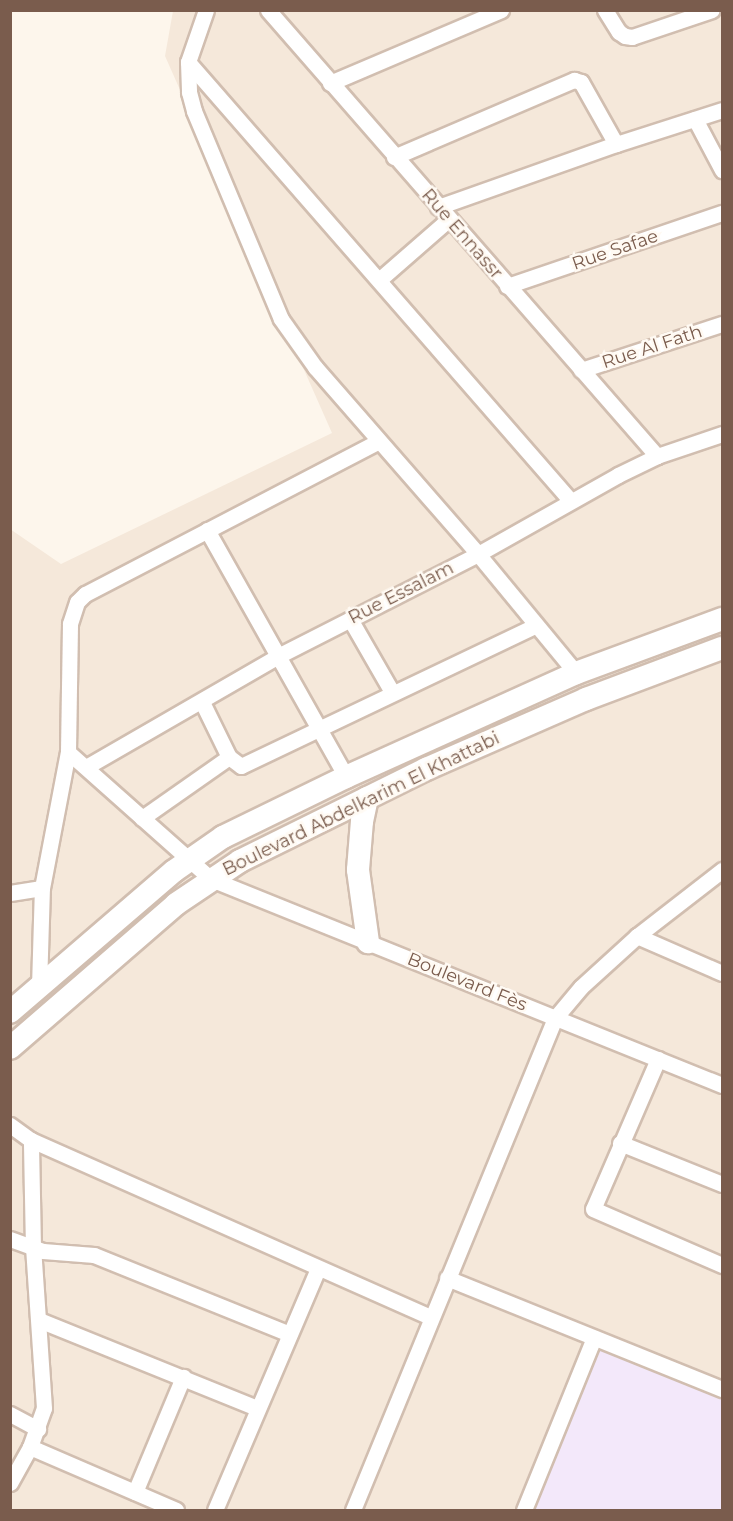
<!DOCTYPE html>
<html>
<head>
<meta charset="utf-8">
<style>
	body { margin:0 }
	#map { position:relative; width:733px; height:1521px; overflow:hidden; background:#fdf6ec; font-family:Montserrat,sans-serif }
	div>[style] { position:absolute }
	.residential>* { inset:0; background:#f5e8da }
	.education>* { inset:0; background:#f3e8fa }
	.roads { filter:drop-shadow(2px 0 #d1beb0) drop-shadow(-2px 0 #d1beb0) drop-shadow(0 2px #d1beb0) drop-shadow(0 -2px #d1beb0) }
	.street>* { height:15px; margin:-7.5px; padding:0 7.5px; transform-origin:7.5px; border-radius:7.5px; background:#fff }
	.secondary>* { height:22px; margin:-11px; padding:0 11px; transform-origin:11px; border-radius:11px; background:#fff }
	span { translate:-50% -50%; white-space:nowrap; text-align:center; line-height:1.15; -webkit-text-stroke:5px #fffaf3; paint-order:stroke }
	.street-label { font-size:18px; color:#7a5c4d }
	.frame { position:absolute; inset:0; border:12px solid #7a5c4d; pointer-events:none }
</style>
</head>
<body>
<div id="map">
	<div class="residential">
		<div style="clip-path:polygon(173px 11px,722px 11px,722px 1510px,11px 1510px,10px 529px,61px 564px,332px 433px,165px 56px)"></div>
	</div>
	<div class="education">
		<div style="clip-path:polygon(599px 1337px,722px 1387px,722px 1510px,530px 1510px)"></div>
	</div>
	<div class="roads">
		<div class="street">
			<div style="left:206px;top:10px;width:55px;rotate:109.1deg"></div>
			<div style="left:188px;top:62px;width:30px;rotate:88deg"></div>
			<div style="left:189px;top:92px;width:20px;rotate:75deg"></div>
			<div style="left:194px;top:111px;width:225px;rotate:67.3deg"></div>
			<div style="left:281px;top:319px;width:59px;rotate:54.7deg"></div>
			<div style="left:315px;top:367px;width:248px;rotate:48.9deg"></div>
			<div style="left:478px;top:554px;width:154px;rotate:50.5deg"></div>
			<div style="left:268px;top:10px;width:592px;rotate:48.91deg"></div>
			<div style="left:605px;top:10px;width:26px;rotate:58deg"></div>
			<div style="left:619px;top:32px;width:7px;rotate:34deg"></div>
			<div style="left:625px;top:36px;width:7px;rotate:8deg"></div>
			<div style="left:632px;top:37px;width:84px;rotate:-18.6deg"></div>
			<div style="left:188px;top:62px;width:581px;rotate:48.91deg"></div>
			<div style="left:330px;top:83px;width:186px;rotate:-23.1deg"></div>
			<div style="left:695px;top:119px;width:58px;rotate:62.1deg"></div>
			<div style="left:394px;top:157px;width:196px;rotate:-23.2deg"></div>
			<div style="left:574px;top:80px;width:7px;rotate:16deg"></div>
			<div style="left:581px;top:82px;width:71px;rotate:60.6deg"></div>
			<div style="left:438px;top:207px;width:189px;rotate:-19.5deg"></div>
			<div style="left:616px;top:144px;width:111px;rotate:-17.8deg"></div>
			<div style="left:379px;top:280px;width:93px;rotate:-41.1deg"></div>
			<div style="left:507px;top:286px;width:227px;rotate:-18.8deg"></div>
			<div style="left:581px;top:370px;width:148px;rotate:-18.1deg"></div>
			<div style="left:379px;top:441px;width:331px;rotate:152.5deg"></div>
			<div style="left:85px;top:594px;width:11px;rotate:135deg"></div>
			<div style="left:77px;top:602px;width:23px;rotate:108deg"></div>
			<div style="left:70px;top:624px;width:128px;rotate:90.9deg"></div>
			<div style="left:68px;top:752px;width:191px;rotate:41.6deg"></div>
			<div style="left:211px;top:879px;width:551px;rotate:21.96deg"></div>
			<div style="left:207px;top:530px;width:283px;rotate:60.6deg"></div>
			<div style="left:350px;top:619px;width:84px;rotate:60.1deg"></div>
			<div style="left:202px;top:702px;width:61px;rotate:63.9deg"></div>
			<div style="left:229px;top:757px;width:15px;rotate:37deg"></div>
			<div style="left:241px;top:766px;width:327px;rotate:-25.5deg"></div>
			<div style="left:86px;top:767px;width:222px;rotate:-30deg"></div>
			<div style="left:278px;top:656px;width:225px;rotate:-27deg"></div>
			<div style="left:478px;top:554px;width:161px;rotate:-29.4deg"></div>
			<div style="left:618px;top:475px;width:43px;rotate:-26deg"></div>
			<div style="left:657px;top:456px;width:69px;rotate:-18.7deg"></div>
			<div style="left:142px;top:818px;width:106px;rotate:-35deg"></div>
			<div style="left:10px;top:893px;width:32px;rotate:-9deg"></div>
			<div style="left:637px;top:936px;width:93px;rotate:23.5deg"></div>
			<div style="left:39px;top:987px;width:99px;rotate:-88.3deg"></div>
			<div style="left:42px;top:888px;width:138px;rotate:-79.2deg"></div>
			<div style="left:658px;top:1059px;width:163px;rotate:113.4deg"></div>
			<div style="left:593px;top:1209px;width:141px;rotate:23.5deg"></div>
			<div style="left:10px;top:1125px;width:26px;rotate:36deg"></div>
			<div style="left:31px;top:1140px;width:437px;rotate:23.9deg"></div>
			<div style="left:620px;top:1143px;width:110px;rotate:21.9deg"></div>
			<div style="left:10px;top:1239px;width:35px;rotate:20deg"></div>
			<div style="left:43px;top:1251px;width:51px;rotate:4.5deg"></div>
			<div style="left:94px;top:1255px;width:211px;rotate:22deg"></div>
			<div style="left:447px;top:1278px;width:297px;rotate:22deg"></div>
			<div style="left:39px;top:1320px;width:235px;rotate:22deg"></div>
			<div style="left:10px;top:1414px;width:32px;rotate:28deg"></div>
			<div style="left:30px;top:1447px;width:159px;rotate:23.3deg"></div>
			<div style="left:10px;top:1483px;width:41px;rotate:-60.9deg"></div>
			<div style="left:30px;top:1447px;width:41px;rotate:-70.3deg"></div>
			<div style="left:44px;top:1408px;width:160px;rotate:-93.9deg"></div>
			<div style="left:33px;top:1248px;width:108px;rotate:-91.1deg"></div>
			<div style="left:135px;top:1492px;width:125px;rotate:-67.3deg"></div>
			<div style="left:215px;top:1510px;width:262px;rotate:-66.9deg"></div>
			<div style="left:353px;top:1510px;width:532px;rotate:-67.68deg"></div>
			<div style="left:555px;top:1018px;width:40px;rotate:-50deg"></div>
			<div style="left:581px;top:987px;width:76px;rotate:-42.3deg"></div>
			<div style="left:637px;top:936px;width:108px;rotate:-37.8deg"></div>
			<div style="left:524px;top:1510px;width:186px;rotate:-67.9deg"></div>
		</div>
		<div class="secondary">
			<div style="left:367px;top:798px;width:24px;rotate:102deg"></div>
			<div style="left:362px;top:821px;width:49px;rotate:94.7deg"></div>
			<div style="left:358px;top:870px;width:73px;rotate:82.1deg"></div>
			<div style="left:10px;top:1012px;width:216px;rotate:-40.7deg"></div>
			<div style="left:174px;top:871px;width:60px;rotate:-34.8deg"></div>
			<div style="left:223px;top:837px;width:137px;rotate:-26deg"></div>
			<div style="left:346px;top:777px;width:252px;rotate:-24.3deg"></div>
			<div style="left:576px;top:673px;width:156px;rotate:-20.3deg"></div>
			<div style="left:10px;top:1048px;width:220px;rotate:-40.9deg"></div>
			<div style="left:176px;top:904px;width:77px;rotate:-33.9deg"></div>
			<div style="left:240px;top:861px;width:208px;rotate:-26.3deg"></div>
			<div style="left:426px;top:769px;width:175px;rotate:-23.6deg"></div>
			<div style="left:586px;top:699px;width:145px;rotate:-20.6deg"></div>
		</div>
	</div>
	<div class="street-label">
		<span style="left:462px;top:234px;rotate:49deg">Rue Ennassr</span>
		<span style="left:615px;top:250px;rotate:-19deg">Rue Safae</span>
		<span style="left:652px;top:347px;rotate:-18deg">Rue Al Fath</span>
		<span style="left:401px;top:593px;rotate:-27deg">Rue Essalam</span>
		<span style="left:361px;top:804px;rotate:-26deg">Boulevard Abdelkarim El Khattabi</span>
		<span style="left:467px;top:982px;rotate:22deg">Boulevard Fès</span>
	</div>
	<div class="frame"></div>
</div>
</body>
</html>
